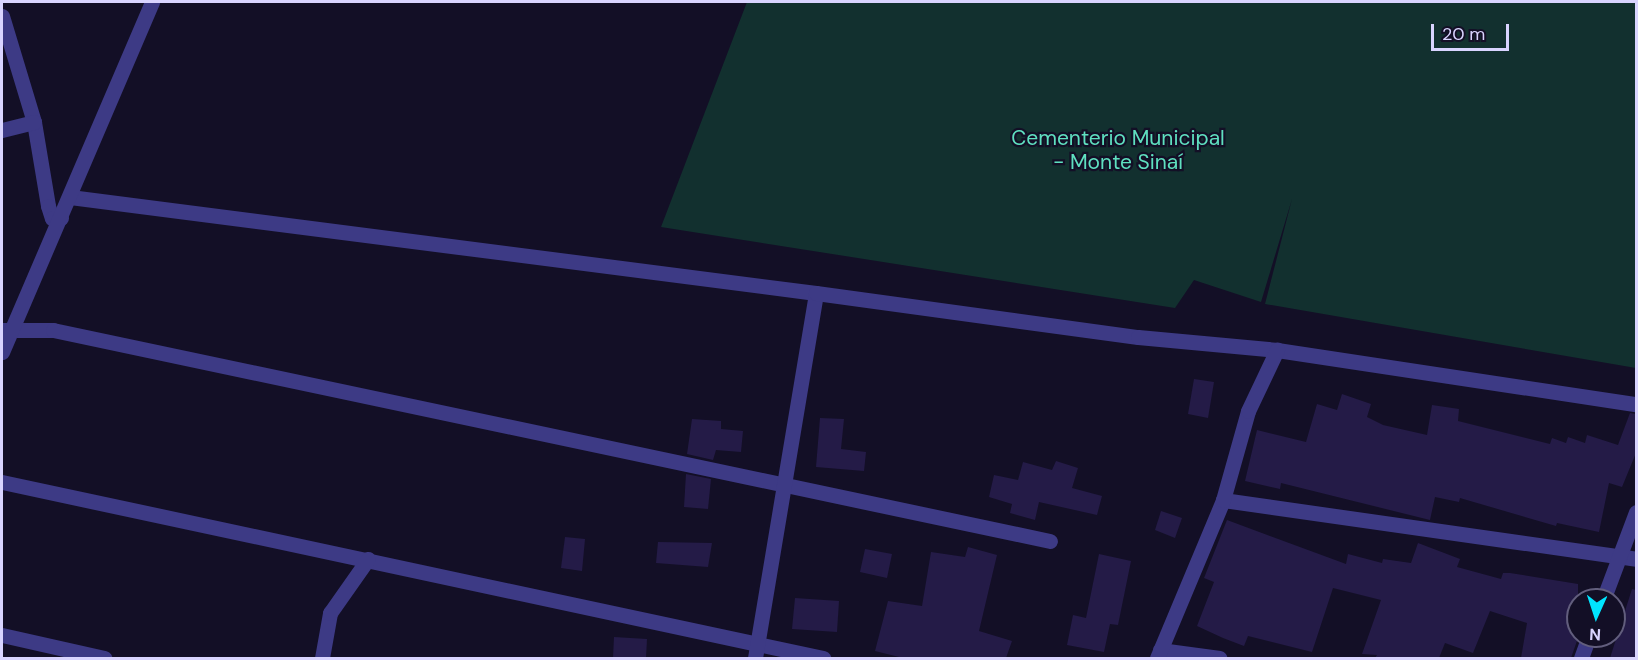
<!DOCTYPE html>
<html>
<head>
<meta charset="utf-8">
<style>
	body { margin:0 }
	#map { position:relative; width:1638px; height:660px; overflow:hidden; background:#130f26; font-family:"DM Sans",sans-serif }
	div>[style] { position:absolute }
	.green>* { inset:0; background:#12302f }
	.building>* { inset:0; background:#241b47 }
	.minor>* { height:15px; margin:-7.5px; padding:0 7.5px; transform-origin:7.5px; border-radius:7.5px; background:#3d3a85 }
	span { translate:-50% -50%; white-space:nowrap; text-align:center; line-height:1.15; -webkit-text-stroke:4.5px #130f26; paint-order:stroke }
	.park-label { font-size:21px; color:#5fe0c0 }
	.frame { position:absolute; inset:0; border:3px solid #d9d4ff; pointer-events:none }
	.north { position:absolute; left:1566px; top:588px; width:60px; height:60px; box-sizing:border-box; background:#130f26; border:2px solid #625e7d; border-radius:50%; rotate:183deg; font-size:16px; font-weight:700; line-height:24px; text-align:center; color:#d9d4ff }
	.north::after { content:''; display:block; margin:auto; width:21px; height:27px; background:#00e5ff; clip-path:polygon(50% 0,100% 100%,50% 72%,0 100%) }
	.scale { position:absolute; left:1431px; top:24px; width:78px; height:27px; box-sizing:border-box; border:3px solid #d9d4ff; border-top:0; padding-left:8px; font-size:18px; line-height:21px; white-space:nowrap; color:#d9d4ff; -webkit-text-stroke:4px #130f26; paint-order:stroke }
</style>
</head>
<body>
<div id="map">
	<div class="green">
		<div style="clip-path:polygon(747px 2px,1636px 2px,1636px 368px,1265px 304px,1292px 199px,1261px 302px,1194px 280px,1175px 308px,661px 227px)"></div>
	</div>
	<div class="building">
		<div style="clip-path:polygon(1194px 379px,1214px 382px,1208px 418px,1188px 414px)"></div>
		<div style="clip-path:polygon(1342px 394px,1371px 404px,1367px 417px,1383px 425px,1427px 435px,1432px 405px,1459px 409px,1458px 421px,1550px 444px,1552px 438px,1566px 443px,1568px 437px,1585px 443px,1587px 435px,1618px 445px,1630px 413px,1636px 414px,1636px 453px,1622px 487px,1609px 483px,1599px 532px,1557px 523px,1556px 526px,1460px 498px,1459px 502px,1435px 497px,1430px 520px,1281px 483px,1280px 489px,1245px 481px,1257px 430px,1306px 442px,1317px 404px,1337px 410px)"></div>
		<div style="clip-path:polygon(820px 418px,844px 419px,841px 449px,866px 452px,864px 471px,816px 467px)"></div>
		<div style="clip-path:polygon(692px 419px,721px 421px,721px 429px,743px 431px,741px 452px,716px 450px,713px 460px,687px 454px)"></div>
		<div style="clip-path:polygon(1056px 461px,1078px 468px,1072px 488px,1102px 496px,1097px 515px,1039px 502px,1035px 520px,1010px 513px,1012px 504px,989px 497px,994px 475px,1018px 480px,1023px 462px,1052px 470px)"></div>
		<div style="clip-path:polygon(686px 474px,711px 479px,708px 509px,684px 507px)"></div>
		<div style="clip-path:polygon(1161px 511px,1182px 518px,1175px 538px,1155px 530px)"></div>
		<div style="clip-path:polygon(1227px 520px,1346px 564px,1348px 554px,1382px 563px,1383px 559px,1411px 563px,1418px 543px,1460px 559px,1457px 567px,1501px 579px,1503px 573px,1510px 573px,1578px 584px,1578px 638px,1571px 658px,1521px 658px,1527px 623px,1490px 611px,1473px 653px,1445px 643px,1439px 658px,1375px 658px,1377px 655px,1362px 654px,1381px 600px,1333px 588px,1312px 652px,1248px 636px,1244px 646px,1223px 638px,1197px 626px,1214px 582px,1204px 578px)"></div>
		<div style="clip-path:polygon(565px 537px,585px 539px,582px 571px,561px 568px)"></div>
		<div style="clip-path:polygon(658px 542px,712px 543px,708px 567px,656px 563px)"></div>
		<div style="clip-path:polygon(968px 547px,997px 555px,979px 631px,1012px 641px,1006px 658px,903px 658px,875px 651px,888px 601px,922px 606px,931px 552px,965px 557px)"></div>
		<div style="clip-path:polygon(865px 549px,892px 554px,887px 578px,860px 572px)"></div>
		<div style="clip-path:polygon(1099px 554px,1131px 561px,1118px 625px,1110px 624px,1104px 652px,1067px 645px,1073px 615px,1086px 618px)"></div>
		<div style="clip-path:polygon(1632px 589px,1636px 590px,1636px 658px,1610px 658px)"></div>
		<div style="clip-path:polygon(795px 598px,839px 601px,837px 632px,792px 629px)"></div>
		<div style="clip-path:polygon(614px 637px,647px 639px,646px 658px,613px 658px)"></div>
	</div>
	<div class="minor">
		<div style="left:2px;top:16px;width:111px;rotate:73.2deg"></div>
		<div style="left:34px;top:122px;width:85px;rotate:80.5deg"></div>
		<div style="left:48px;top:206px;width:13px;rotate:72deg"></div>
		<div style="left:52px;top:218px;width:9px"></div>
		<div style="left:2px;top:130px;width:33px;rotate:-14deg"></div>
		<div style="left:70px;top:197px;width:752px;rotate:7.33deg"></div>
		<div style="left:2px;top:330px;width:51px"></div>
		<div style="left:53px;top:330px;width:1019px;rotate:11.95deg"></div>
		<div style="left:2px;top:352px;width:381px;rotate:-66.8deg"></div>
		<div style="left:2px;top:482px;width:840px;rotate:12.1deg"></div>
		<div style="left:1223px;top:500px;width:417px;rotate:8.1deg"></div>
		<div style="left:1603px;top:600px;width:94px;rotate:-69.4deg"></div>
		<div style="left:2px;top:635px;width:105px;rotate:12.7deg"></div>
		<div style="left:1160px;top:650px;width:60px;rotate:7.7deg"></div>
		<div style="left:322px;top:658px;width:46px;rotate:-79.9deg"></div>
		<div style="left:330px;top:613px;width:66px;rotate:-54.9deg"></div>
		<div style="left:755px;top:658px;width:370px;rotate:-80.5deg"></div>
		<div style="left:816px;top:293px;width:325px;rotate:7.8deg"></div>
		<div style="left:1138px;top:337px;width:140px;rotate:5.3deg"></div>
		<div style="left:1277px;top:350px;width:363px;rotate:8.6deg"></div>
		<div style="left:1157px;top:658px;width:171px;rotate:-67.3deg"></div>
		<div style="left:1223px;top:500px;width:92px;rotate:-74.3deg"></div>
		<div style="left:1248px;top:411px;width:68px;rotate:-64.6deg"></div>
		<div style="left:1581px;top:658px;width:23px;rotate:-70deg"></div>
	</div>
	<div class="park-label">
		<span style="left:1118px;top:150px">Cementerio Municipal<br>- Monte Sinaí</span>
	</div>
	<div class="frame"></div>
	<div class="north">N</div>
	<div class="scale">20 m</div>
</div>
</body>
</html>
